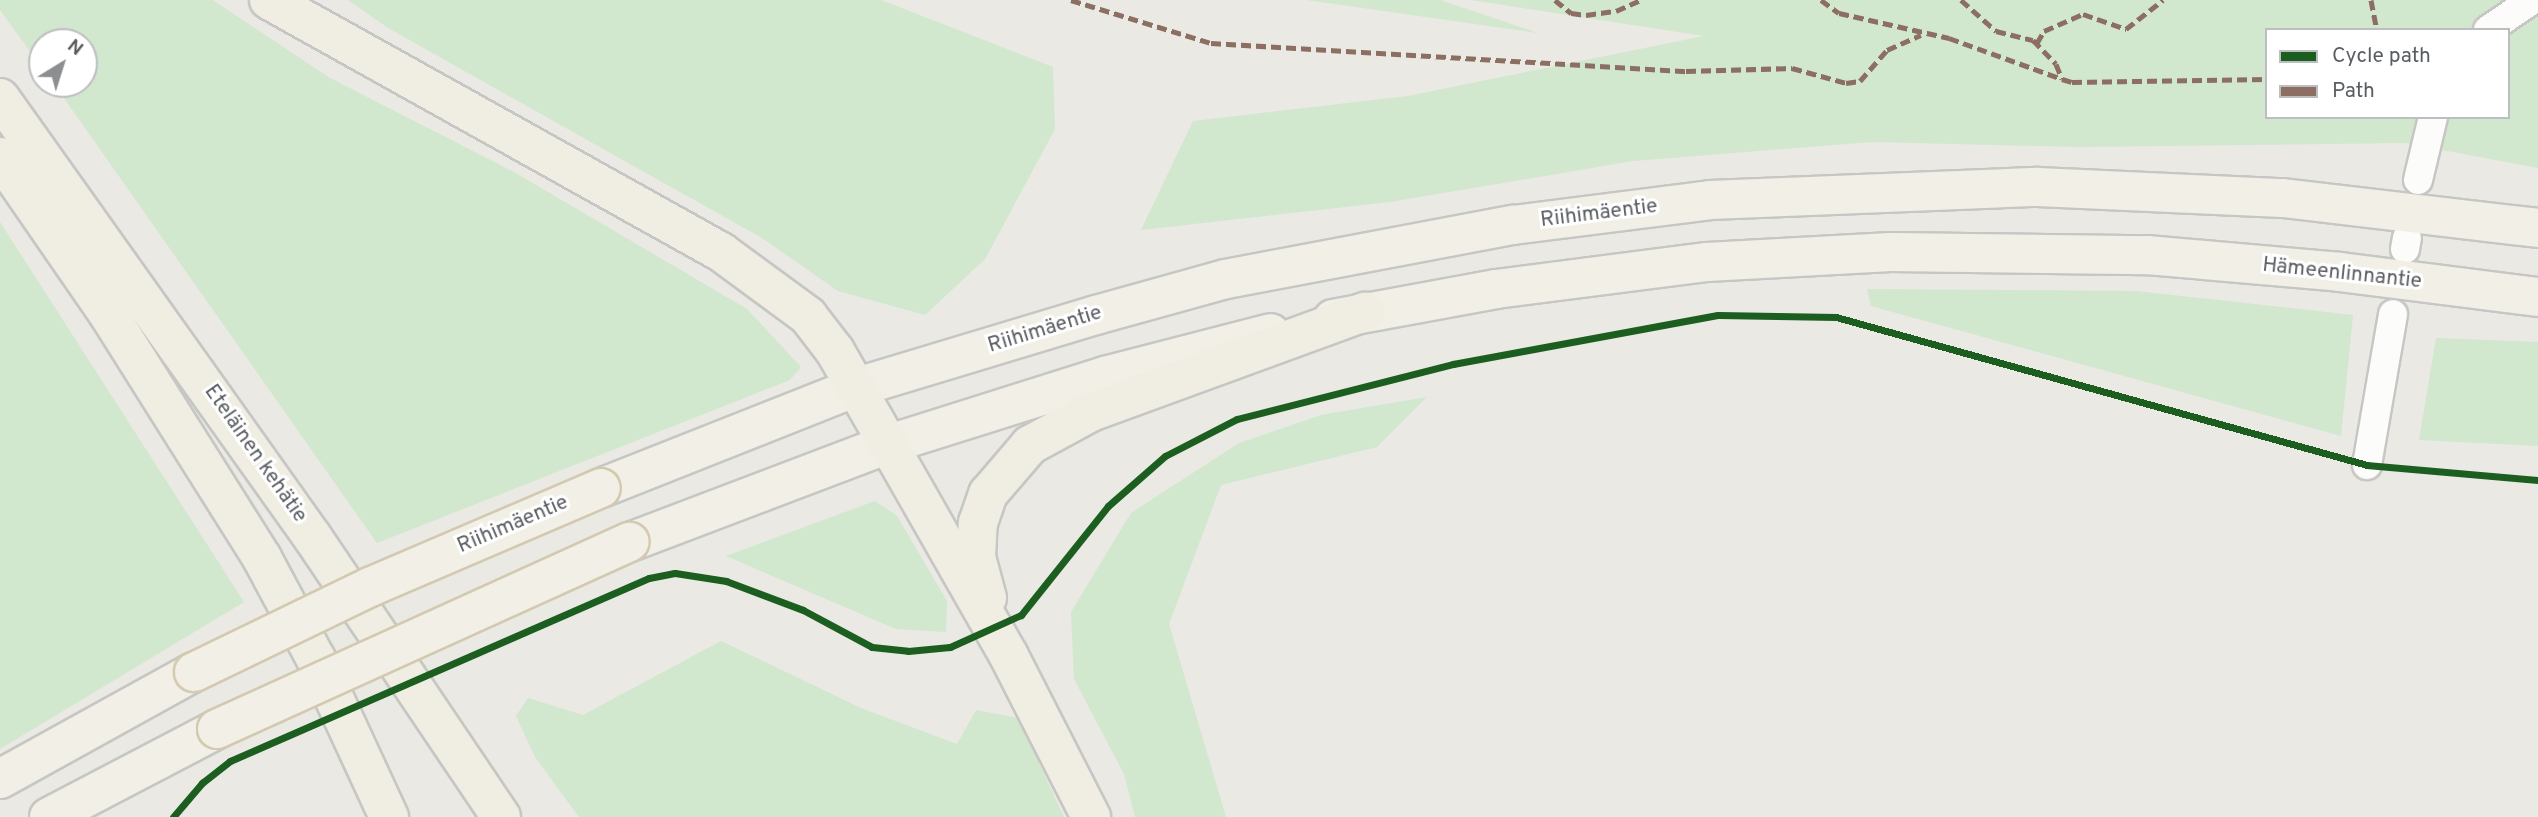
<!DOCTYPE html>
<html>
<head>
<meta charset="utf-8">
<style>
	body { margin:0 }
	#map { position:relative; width:2538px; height:817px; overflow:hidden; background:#eae9e3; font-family:Overpass,sans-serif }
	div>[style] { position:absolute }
	.green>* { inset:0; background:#d1e7ce }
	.roads { filter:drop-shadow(2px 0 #c6c6c4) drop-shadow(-2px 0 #c6c6c4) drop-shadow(0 2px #c6c6c4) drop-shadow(0 -2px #c6c6c4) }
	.minor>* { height:28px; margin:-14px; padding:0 14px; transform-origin:14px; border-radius:14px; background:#fcfcfb }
	.primary>* { height:38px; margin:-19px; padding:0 19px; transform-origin:19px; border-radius:19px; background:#f2f0e6 }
	.trunk>* { height:38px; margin:-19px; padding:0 19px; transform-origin:19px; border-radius:19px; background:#f0eee2 }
	.bridges { filter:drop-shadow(2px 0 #d3c9b0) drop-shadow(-2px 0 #d3c9b0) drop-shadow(0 2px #d3c9b0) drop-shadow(0 -2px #d3c9b0) }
	.primary-bridge>* { height:38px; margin:-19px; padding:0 19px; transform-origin:19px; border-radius:19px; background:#f2f0e6 }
	.quiet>* { height:5px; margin-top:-2.5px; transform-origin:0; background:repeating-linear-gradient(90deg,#8d6e63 0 10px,transparent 0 15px) }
	.cycleway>* { height:7px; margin:-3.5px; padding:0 3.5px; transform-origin:3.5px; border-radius:3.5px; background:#1b5e20 }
	span { translate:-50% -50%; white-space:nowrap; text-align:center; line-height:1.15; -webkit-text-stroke:6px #fff; paint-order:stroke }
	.street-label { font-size:21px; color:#595d62 }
	.legend { position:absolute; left:2265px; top:28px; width:245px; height:91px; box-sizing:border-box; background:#fff; border:2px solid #bdbec0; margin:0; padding:9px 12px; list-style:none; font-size:21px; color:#595d62 }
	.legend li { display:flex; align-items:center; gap:14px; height:35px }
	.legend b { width:35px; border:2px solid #bdbec0 }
	.north { position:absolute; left:28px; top:28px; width:70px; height:70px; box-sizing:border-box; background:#fff; border:2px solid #bdbec0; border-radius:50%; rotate:38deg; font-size:19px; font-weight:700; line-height:28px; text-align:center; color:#595d62 }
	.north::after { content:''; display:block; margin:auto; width:24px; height:32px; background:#8c8e8f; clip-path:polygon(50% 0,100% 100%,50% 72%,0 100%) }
</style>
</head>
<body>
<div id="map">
	<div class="green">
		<div style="clip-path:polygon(0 0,213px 0,330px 78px,514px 172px,747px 309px,801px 367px,790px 380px,377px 543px,54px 84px,84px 84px,84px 42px,42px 42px,42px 68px,0 10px)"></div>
		<div style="clip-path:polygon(348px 0,881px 0,1053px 67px,1055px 129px,985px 259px,925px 315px,838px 291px,762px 238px,388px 28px)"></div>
		<div style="clip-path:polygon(1307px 0,1440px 0,1538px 33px)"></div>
		<div style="clip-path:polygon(evenodd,1471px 0,2538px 0,2538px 168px,2405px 143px,2079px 147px,1872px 142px,1633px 161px,1390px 202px,1141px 230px,1193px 121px,1408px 96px,1704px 36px,1471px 0,2267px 30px,2508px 30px,2508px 117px,2267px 117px,2267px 30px)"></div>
		<div style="clip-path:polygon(0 222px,244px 602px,0 749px)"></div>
		<div style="clip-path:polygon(1867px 289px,2136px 291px,2353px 315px,2341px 436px,1871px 306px)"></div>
		<div style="clip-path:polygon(2436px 338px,2538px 342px,2538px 446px,2419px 440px)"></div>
		<div style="clip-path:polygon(1427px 397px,1377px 447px,1221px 485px,1169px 624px,1226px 817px,1135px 817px,1124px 774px,1074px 679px,1071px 612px,1131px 513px,1239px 443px,1321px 415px)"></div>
		<div style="clip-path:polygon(875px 501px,897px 516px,947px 601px,946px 632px,896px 629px,726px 556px)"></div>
		<div style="clip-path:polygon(721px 641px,861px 708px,957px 744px,976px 710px,1018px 718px,1064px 817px,579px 817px,535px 757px,516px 716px,528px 698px,583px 715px)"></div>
	</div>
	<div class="roads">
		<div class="minor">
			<div style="left:2488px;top:30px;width:53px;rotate:-34.3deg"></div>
			<div style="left:2418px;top:180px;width:65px;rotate:-76.6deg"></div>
			<div style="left:2405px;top:249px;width:11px;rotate:-80deg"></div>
			<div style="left:2367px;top:465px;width:153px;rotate:-80.2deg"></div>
		</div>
		<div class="primary">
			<div style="left:1333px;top:319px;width:166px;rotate:-10.4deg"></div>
			<div style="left:1496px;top:289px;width:213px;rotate:-7.3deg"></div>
			<div style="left:1707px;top:262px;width:184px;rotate:-3.1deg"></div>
			<div style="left:1891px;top:252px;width:256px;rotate:0.7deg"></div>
			<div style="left:2147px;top:255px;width:194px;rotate:5deg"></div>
			<div style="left:2340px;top:272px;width:200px;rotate:7.2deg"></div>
			<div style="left:601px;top:488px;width:272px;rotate:-21.6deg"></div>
			<div style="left:854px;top:388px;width:253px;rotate:-16.8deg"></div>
			<div style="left:1096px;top:315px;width:135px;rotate:-15.5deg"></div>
			<div style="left:1226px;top:279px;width:292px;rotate:-10.7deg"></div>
			<div style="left:1513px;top:225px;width:199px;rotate:-7.2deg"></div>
			<div style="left:1710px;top:200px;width:328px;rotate:-2.3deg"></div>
			<div style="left:2038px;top:187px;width:245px;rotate:2.6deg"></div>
			<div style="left:2283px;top:198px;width:257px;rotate:6.7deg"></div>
			<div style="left:630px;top:542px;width:274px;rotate:-20.8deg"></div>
			<div style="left:886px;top:445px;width:230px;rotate:-17.5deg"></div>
			<div style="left:1105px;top:376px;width:171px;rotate:-14.5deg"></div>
			<div style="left:0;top:779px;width:222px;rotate:-28.9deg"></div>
			<div style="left:49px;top:817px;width:190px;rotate:-27.6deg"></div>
		</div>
		<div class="trunk">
			<div style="left:269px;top:0;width:518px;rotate:29.14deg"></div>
			<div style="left:721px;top:252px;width:108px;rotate:36.3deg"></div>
			<div style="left:808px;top:316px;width:44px;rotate:52.4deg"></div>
			<div style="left:835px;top:351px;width:351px;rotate:60.3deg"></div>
			<div style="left:1009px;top:656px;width:181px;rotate:63deg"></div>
			<div style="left:0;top:98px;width:540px;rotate:54.57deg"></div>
			<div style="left:313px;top:538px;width:336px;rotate:56deg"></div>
			<div style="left:0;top:157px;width:192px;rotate:55.4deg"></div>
			<div style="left:109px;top:315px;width:287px;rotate:57.8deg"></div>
			<div style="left:262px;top:558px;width:115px;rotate:61.9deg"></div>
			<div style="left:316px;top:659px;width:174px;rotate:65.2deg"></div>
			<div style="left:987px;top:598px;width:42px;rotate:-105deg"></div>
			<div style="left:976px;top:557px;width:34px;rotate:-87deg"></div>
			<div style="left:978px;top:523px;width:31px;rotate:-71deg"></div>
			<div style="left:988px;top:494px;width:65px;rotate:-49.4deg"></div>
			<div style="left:1030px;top:445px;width:69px;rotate:-28.4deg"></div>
			<div style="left:1091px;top:412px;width:292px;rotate:-20.1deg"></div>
		</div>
	</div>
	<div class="bridges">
		<div class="primary-bridge">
			<div style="left:194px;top:672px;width:195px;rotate:-25.8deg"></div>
			<div style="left:370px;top:587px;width:251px;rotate:-23.2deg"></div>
			<div style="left:217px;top:729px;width:453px;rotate:-24.4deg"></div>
		</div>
	</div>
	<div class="quiet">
		<div style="left:1071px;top:0;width:146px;rotate:17.1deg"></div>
		<div style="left:1211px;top:43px;width:476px;rotate:3.4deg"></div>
		<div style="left:1686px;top:71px;width:106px;rotate:-1.6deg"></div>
		<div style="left:1792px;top:68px;width:56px;rotate:15.5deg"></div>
		<div style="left:1846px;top:83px;width:14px;rotate:-8deg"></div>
		<div style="left:1860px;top:81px;width:41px;rotate:-48.9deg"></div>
		<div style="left:1887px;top:50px;width:37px;rotate:-24deg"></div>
		<div style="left:1555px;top:0;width:21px;rotate:39deg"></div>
		<div style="left:1571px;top:13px;width:15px;rotate:8deg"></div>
		<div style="left:1586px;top:15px;width:30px;rotate:-8deg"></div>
		<div style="left:1616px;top:11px;width:27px;rotate:-24deg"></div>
		<div style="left:1821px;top:0;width:22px;rotate:36deg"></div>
		<div style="left:1839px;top:13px;width:113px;rotate:12.8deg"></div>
		<div style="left:1949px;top:38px;width:120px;rotate:19.9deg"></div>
		<div style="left:1961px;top:0;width:47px;rotate:41.5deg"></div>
		<div style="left:1996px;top:31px;width:38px;rotate:14deg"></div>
		<div style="left:2033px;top:40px;width:33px;rotate:46deg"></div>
		<div style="left:2056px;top:64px;width:16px;rotate:68deg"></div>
		<div style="left:2062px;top:79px;width:10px;rotate:17deg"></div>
		<div style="left:2072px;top:82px;width:195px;rotate:-0.9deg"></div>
		<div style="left:2371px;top:0;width:31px;rotate:79deg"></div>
		<div style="left:2037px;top:43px;width:14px;rotate:-60deg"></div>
		<div style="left:2044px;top:31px;width:43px;rotate:-23.6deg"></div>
		<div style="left:2083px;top:14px;width:46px;rotate:19.2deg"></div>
		<div style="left:2126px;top:29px;width:47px;rotate:-38.1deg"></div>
	</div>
	<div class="cycleway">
		<div style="left:173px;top:817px;width:45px;rotate:-49.5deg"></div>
		<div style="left:202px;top:783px;width:36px;rotate:-38deg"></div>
		<div style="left:230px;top:761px;width:457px;rotate:-23.6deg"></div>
		<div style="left:649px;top:578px;width:26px;rotate:-11deg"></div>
		<div style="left:675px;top:573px;width:52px;rotate:8.9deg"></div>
		<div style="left:726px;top:581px;width:82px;rotate:20.6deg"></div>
		<div style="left:803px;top:610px;width:78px;rotate:28.2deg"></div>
		<div style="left:872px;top:647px;width:36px;rotate:6deg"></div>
		<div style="left:908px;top:651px;width:42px;rotate:-5.4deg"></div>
		<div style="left:950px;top:647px;width:78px;rotate:-24.3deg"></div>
		<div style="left:1021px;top:615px;width:139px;rotate:-51.4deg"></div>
		<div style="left:1108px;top:506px;width:76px;rotate:-41.3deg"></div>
		<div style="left:1165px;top:456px;width:81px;rotate:-27.2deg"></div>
		<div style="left:1237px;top:419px;width:223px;rotate:-14.3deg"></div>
		<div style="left:1453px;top:364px;width:269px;rotate:-10.5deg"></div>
		<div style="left:1718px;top:315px;width:118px;rotate:1deg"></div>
		<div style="left:1836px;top:317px;width:551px;rotate:15.57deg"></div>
		<div style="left:2367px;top:465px;width:172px;rotate:5deg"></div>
	</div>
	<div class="street-label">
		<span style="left:1599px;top:214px;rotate:-7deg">Riihimäentie</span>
		<span style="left:2342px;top:274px;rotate:6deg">Hämeenlinnantie</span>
		<span style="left:1045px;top:330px;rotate:-17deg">Riihimäentie</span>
		<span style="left:255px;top:454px;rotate:55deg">Eteläinen kehätie</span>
		<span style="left:513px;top:525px;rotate:-23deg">Riihimäentie</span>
	</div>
	<ul class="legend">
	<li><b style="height:9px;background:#1b5e20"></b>Cycle path</li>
	<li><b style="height:9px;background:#8d6e63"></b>Path</li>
	</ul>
	<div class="north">N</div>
</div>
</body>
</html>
